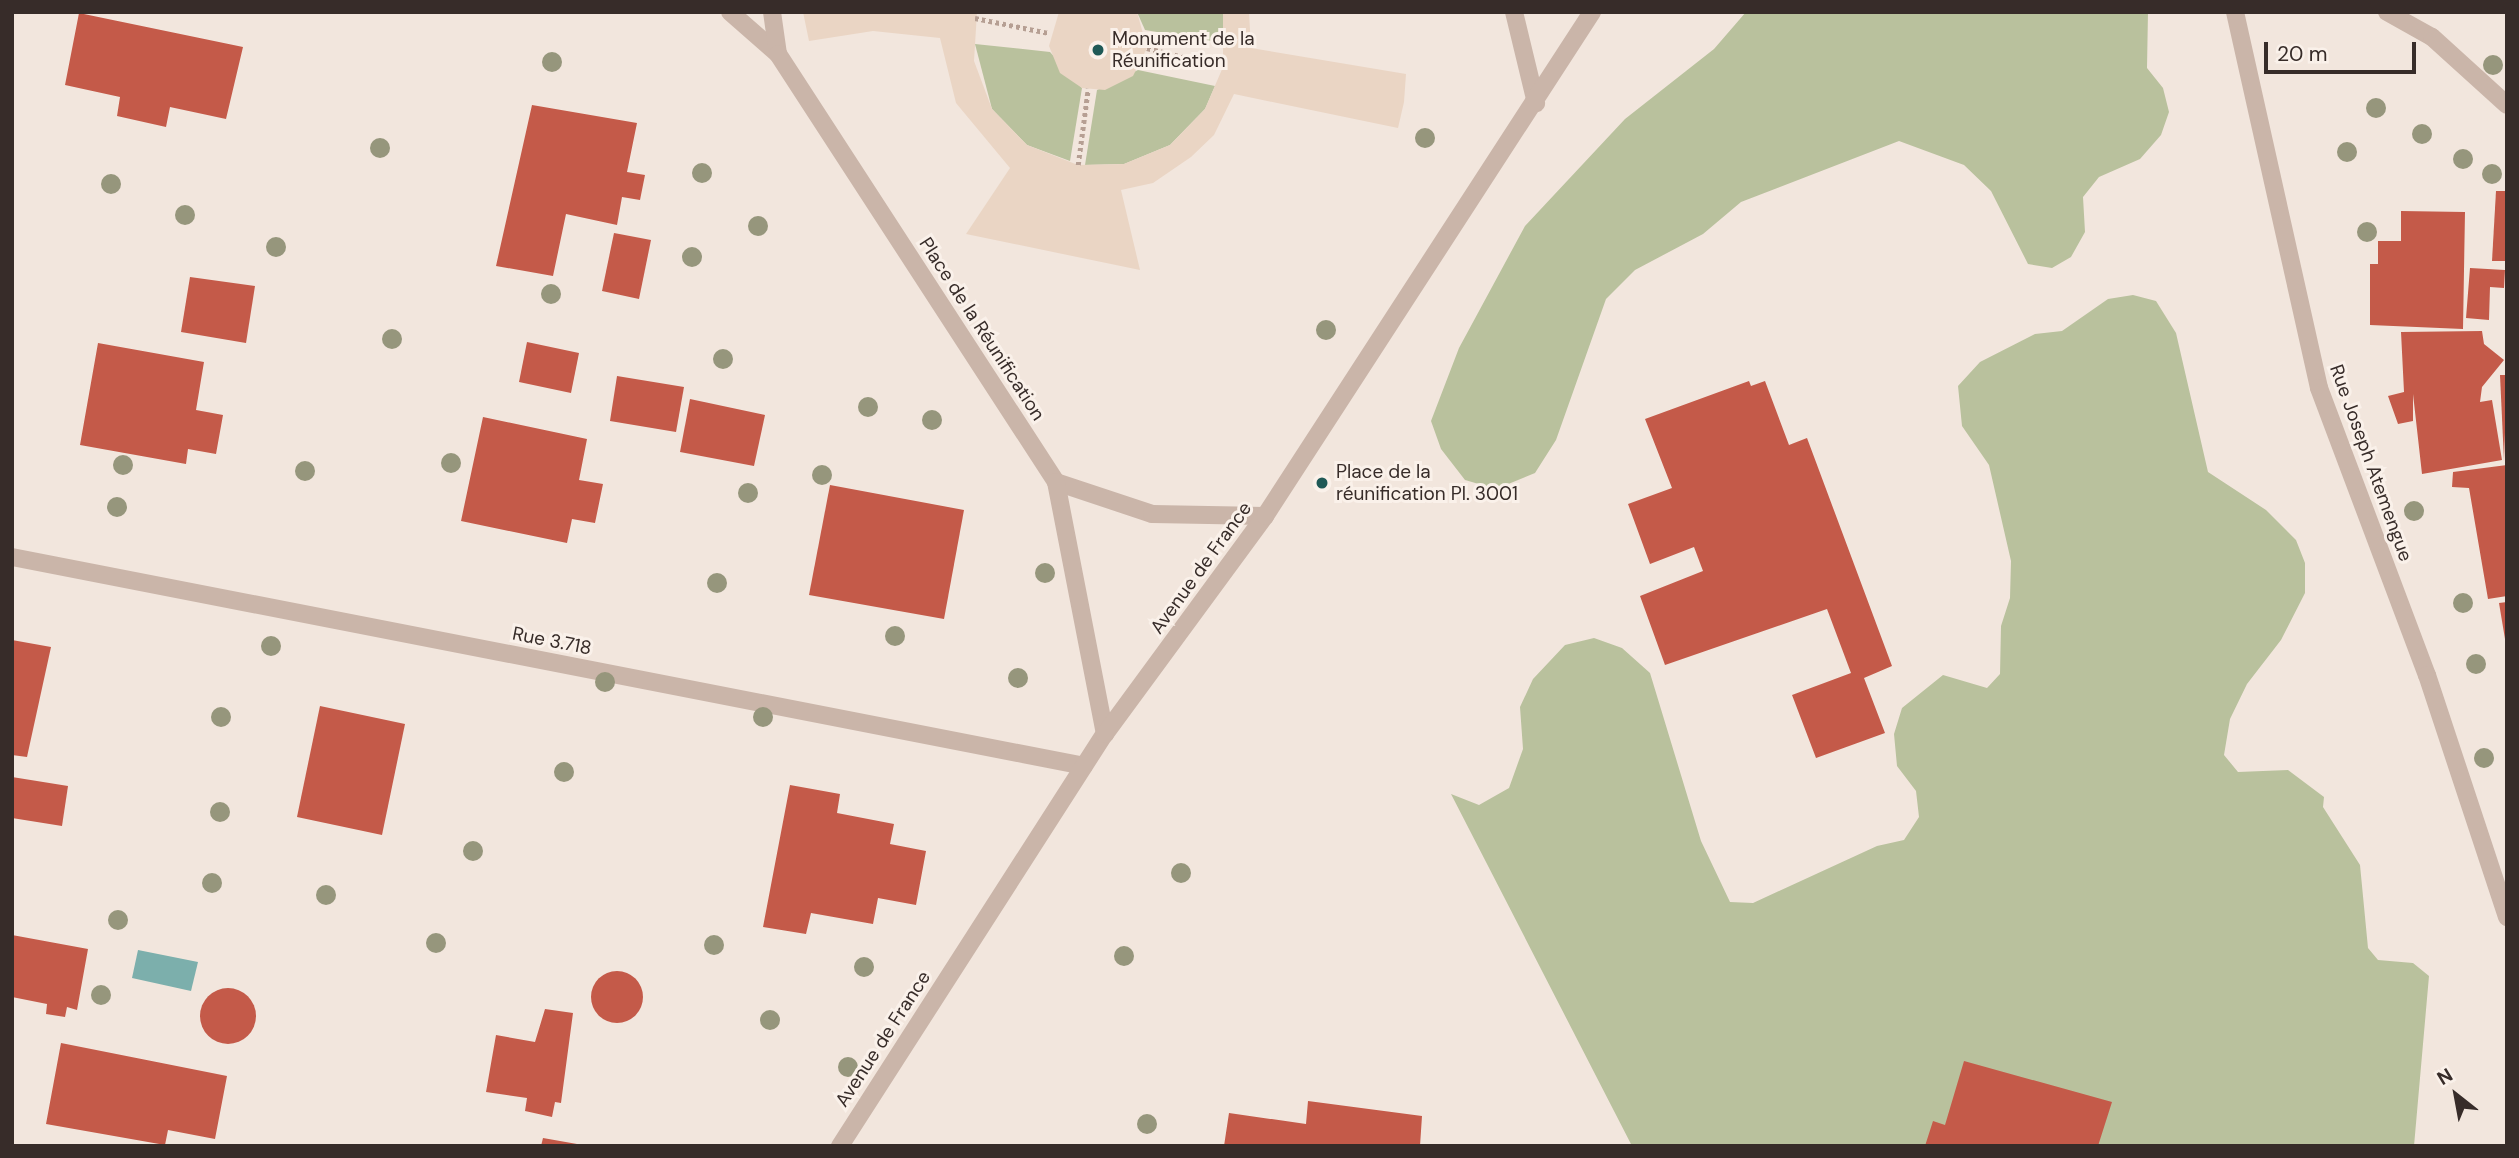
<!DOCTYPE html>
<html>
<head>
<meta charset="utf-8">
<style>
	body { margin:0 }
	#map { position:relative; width:2519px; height:1158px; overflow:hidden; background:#f2e6dd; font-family:"DM Sans",sans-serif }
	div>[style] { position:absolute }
	.green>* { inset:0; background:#b9c19d }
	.plaza>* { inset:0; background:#ead5c4 }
	.water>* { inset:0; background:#7cafac }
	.building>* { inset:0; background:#c45a49 }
	.round { border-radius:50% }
	.path>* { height:4.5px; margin-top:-2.25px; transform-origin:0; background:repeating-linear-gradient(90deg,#b69f93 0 3.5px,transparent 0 7px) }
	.minor>* { height:18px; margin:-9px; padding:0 9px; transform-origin:9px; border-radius:9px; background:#cab5a9 }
	.trees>* { width:20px; height:20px; margin:-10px; border-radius:50%; background:#96967c }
	.dots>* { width:19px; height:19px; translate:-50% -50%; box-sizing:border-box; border:4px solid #faf1ea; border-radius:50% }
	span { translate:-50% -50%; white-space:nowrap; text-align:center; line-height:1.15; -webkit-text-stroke:6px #faf1ea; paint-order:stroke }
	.poi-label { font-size:19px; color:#372c29 }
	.left { translate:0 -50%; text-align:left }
	.street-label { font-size:19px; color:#372c29 }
	.frame { position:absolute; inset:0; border:14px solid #372c29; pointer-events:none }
	.north { position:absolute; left:2421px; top:1060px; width:70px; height:70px; -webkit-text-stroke:5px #faf1ea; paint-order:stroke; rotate:329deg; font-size:19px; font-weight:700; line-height:28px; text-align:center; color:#372c29 }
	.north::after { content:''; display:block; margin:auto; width:24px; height:32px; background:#372c29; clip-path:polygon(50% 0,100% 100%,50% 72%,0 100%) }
	.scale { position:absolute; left:2264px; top:42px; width:152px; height:32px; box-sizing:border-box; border:4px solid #372c29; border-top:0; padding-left:9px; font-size:21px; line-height:24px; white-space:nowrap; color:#372c29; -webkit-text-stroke:5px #faf1ea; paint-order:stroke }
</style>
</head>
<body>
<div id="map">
	<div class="green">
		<div style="clip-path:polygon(1137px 12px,1223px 12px,1223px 43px,1145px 30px)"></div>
		<div style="clip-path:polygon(1746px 12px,2148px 12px,2147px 68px,2163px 88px,2169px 112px,2161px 135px,2140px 159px,2099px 177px,2083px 197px,2085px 232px,2071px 257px,2052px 268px,2028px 264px,1991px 191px,1964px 165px,1899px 141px,1741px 202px,1703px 234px,1635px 270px,1606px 299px,1556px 440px,1535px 473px,1496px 489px,1465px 480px,1441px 449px,1431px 421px,1459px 348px,1525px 226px,1625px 119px,1714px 49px)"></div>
		<div style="clip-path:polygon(975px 44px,1050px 52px,1082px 88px,1070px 161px,1027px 145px,992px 109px)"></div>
		<div style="clip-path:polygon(1138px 70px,1215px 86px,1205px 109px,1170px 145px,1124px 164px,1085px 165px,1097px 90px)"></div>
		<div style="clip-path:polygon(2133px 295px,2156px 301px,2176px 333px,2208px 472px,2266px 510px,2296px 540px,2305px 563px,2305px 593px,2281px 640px,2247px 684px,2230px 719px,2224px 755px,2238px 772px,2288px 770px,2324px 797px,2323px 807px,2360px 865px,2368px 948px,2378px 960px,2413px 963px,2429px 976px,2414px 1146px,1632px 1146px,1451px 794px,1479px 805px,1509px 788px,1523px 749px,1520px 707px,1533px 679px,1565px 645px,1594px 638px,1622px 648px,1650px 673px,1701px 841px,1730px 902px,1753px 903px,1877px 846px,1904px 840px,1919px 817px,1916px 791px,1897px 766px,1894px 734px,1902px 708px,1943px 675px,1987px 688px,2000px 674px,2001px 626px,2010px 598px,2011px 561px,1989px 465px,1962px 426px,1958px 386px,1980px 362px,2035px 334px,2062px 331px,2108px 299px)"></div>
	</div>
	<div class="plaza">
		<div style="clip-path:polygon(803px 12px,977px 12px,974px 61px,992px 109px,1027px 145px,1078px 165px,1124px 164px,1170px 145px,1205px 109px,1223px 67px,1223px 12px,1249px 12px,1251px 48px,1406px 74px,1404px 102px,1398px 128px,1234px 94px,1214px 135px,1191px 157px,1153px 183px,1121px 190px,1140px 270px,966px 234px,1010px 168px,956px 103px,940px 38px,873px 31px,809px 41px)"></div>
		<div style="clip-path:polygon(1059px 12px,1137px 12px,1147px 48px,1133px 76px,1105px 90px,1082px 88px,1060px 73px,1049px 46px)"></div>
	</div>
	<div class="water">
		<div style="clip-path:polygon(138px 950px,198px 962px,191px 991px,132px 978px)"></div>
	</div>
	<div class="building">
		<div style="clip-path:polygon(79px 13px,243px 47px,226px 119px,170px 107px,166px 127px,117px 116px,120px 97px,65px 85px)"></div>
		<div style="clip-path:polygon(532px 105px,637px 123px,627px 172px,645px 175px,640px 200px,622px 197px,617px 225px,566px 214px,553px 276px,496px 266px)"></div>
		<div style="clip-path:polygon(2496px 191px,2507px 191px,2507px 261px,2492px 261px)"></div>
		<div style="clip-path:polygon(2401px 211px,2465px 212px,2463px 329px,2370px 325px,2370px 264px,2378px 264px,2378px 241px,2401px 241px)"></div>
		<div style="clip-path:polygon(614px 233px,651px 240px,639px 299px,602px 291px)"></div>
		<div style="clip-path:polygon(2470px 268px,2505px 270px,2504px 288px,2490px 287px,2489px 320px,2466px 318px)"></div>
		<div style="clip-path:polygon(190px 277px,255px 286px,246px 343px,181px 332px)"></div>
		<div style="clip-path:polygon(2482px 331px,2484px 344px,2504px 360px,2482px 387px,2480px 402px,2492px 400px,2502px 460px,2422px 474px,2413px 394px,2413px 421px,2398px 424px,2388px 396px,2404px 392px,2401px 332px)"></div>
		<div style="clip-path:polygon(527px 342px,579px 353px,571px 393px,519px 382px)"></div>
		<div style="clip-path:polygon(98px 343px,204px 362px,196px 410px,223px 415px,216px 454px,188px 449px,186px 464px,80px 445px)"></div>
		<div style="clip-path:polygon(2500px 375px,2507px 375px,2504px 461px)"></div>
		<div style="clip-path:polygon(617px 376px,684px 387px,676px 432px,610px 421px)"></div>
		<div style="clip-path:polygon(1749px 381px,1751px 386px,1765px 381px,1789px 445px,1807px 438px,1892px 666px,1864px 678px,1885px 733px,1816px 758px,1792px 695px,1851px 673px,1827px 609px,1665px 665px,1640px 596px,1703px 571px,1694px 547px,1650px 564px,1628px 504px,1672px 488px,1645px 419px)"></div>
		<div style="clip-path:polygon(690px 399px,765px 415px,754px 466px,680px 452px)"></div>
		<div style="clip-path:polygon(483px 417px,587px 439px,579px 480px,603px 484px,595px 523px,572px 519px,567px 543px,461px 521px)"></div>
		<div style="clip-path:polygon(2507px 465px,2507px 596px,2488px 599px,2469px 488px,2452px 487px,2453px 472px)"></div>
		<div style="clip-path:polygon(830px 485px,964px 510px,944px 619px,809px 595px)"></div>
		<div style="clip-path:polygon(2507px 602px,2507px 639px,2505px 639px,2499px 603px)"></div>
		<div style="clip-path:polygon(12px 640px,51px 647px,27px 757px,12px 755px)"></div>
		<div style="clip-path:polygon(320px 706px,405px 724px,382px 835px,297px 817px)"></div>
		<div style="clip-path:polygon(12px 777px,68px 786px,62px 826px,12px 818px)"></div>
		<div style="clip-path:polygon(790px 785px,840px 794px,837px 813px,894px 824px,890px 844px,926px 851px,916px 905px,878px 898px,873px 924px,811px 913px,806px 934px,763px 927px)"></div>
		<div style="clip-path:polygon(12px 935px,88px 949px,77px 1010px,67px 1007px,65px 1017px,46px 1014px,47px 1004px,12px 997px)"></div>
		<div class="round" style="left:591px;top:971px;width:52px;height:52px"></div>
		<div class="round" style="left:200px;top:988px;width:56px;height:56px"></div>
		<div style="clip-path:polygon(545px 1009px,573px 1013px,561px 1103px,555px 1102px,552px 1117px,525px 1111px,527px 1098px,486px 1092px,496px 1035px,535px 1042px)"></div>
		<div style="clip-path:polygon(61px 1043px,227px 1076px,215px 1139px,168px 1130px,165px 1145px,46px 1124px)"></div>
		<div style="clip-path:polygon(1964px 1061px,2112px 1102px,2098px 1146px,1925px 1146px,1933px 1121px,1945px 1125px)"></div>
		<div style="clip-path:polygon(1308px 1101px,1422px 1116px,1420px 1146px,1224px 1146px,1229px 1113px,1306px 1124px)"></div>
		<div style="clip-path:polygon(543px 1138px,577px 1144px,577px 1146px,541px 1146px)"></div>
	</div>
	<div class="path">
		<div style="left:975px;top:18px;width:76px;rotate:11.5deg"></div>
		<div style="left:1147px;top:48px;width:78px;rotate:14deg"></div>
		<div style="left:1078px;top:165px;width:77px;rotate:-82.5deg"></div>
	</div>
	<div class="minor">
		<div style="left:730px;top:12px;width:64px;rotate:41.2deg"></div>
		<div style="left:772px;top:12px;width:42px;rotate:81.9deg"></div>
		<div style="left:778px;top:54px;width:510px;rotate:56.99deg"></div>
		<div style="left:1056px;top:482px;width:101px;rotate:18.4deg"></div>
		<div style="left:1152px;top:514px;width:113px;rotate:1deg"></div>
		<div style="left:1514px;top:12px;width:94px;rotate:76.4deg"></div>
		<div style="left:2235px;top:12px;width:385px;rotate:77.4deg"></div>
		<div style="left:2319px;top:388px;width:307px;rotate:69.4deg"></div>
		<div style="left:2427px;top:675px;width:255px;rotate:71.7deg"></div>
		<div style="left:2387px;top:12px;width:51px;rotate:29.1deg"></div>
		<div style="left:2432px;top:37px;width:101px;rotate:42.2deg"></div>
		<div style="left:1056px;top:482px;width:257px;rotate:79deg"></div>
		<div style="left:12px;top:557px;width:1092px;rotate:11.03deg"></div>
		<div style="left:840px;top:1146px;width:490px;rotate:-57.3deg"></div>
		<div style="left:1105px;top:734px;width:270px;rotate:-53.7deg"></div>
		<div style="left:1265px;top:516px;width:601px;rotate:-57.02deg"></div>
	</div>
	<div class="trees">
		<div style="left:552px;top:62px"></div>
		<div style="left:2493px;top:65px"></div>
		<div style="left:2376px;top:108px"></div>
		<div style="left:2422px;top:134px"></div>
		<div style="left:1425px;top:138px"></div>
		<div style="left:380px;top:148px"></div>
		<div style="left:2347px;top:152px"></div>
		<div style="left:2463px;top:159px"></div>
		<div style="left:702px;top:173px"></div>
		<div style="left:2492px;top:174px"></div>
		<div style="left:111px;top:184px"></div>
		<div style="left:185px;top:215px"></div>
		<div style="left:758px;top:226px"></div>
		<div style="left:2367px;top:232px"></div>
		<div style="left:276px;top:247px"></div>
		<div style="left:692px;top:257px"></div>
		<div style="left:551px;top:294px"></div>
		<div style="left:1326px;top:330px"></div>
		<div style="left:392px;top:339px"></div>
		<div style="left:723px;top:359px"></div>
		<div style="left:868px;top:407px"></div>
		<div style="left:932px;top:420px"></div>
		<div style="left:451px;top:463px"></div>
		<div style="left:123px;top:465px"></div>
		<div style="left:305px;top:471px"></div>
		<div style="left:822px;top:475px"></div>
		<div style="left:748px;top:493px"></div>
		<div style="left:117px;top:507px"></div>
		<div style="left:2414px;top:511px"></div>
		<div style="left:1045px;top:573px"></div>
		<div style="left:717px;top:583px"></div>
		<div style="left:2463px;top:603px"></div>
		<div style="left:895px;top:636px"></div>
		<div style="left:271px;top:646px"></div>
		<div style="left:2476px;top:664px"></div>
		<div style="left:1018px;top:678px"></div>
		<div style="left:605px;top:682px"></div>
		<div style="left:221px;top:717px"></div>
		<div style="left:763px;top:717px"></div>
		<div style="left:2484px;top:758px"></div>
		<div style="left:564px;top:772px"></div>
		<div style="left:220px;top:812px"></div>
		<div style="left:473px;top:851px"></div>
		<div style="left:1181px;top:873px"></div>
		<div style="left:212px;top:883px"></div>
		<div style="left:326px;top:895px"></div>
		<div style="left:118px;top:920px"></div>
		<div style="left:436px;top:943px"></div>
		<div style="left:714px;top:945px"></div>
		<div style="left:1124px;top:956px"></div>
		<div style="left:864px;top:967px"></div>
		<div style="left:101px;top:995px"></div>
		<div style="left:770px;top:1020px"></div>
		<div style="left:848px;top:1067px"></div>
		<div style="left:1147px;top:1124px"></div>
	</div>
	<div class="dots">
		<div style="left:1098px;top:50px;background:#1f5956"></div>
		<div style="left:1322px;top:483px;background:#1f5956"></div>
	</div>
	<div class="poi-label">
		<span class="left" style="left:1112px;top:50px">Monument de la<br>Réunification</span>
		<span class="left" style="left:1336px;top:483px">Place de la<br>réunification Pl. 3001</span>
	</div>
	<div class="street-label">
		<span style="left:982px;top:329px;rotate:57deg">Place de la Réunification</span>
		<span style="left:2371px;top:463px;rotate:70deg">Rue Joseph Atemengue</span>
		<span style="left:1201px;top:568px;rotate:-54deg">Avenue de France</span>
		<span style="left:552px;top:641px;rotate:11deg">Rue 3.718</span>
		<span style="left:883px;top:1039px;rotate:-57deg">Avenue de France</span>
	</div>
	<div class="frame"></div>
	<div class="north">N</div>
	<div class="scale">20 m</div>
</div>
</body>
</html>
